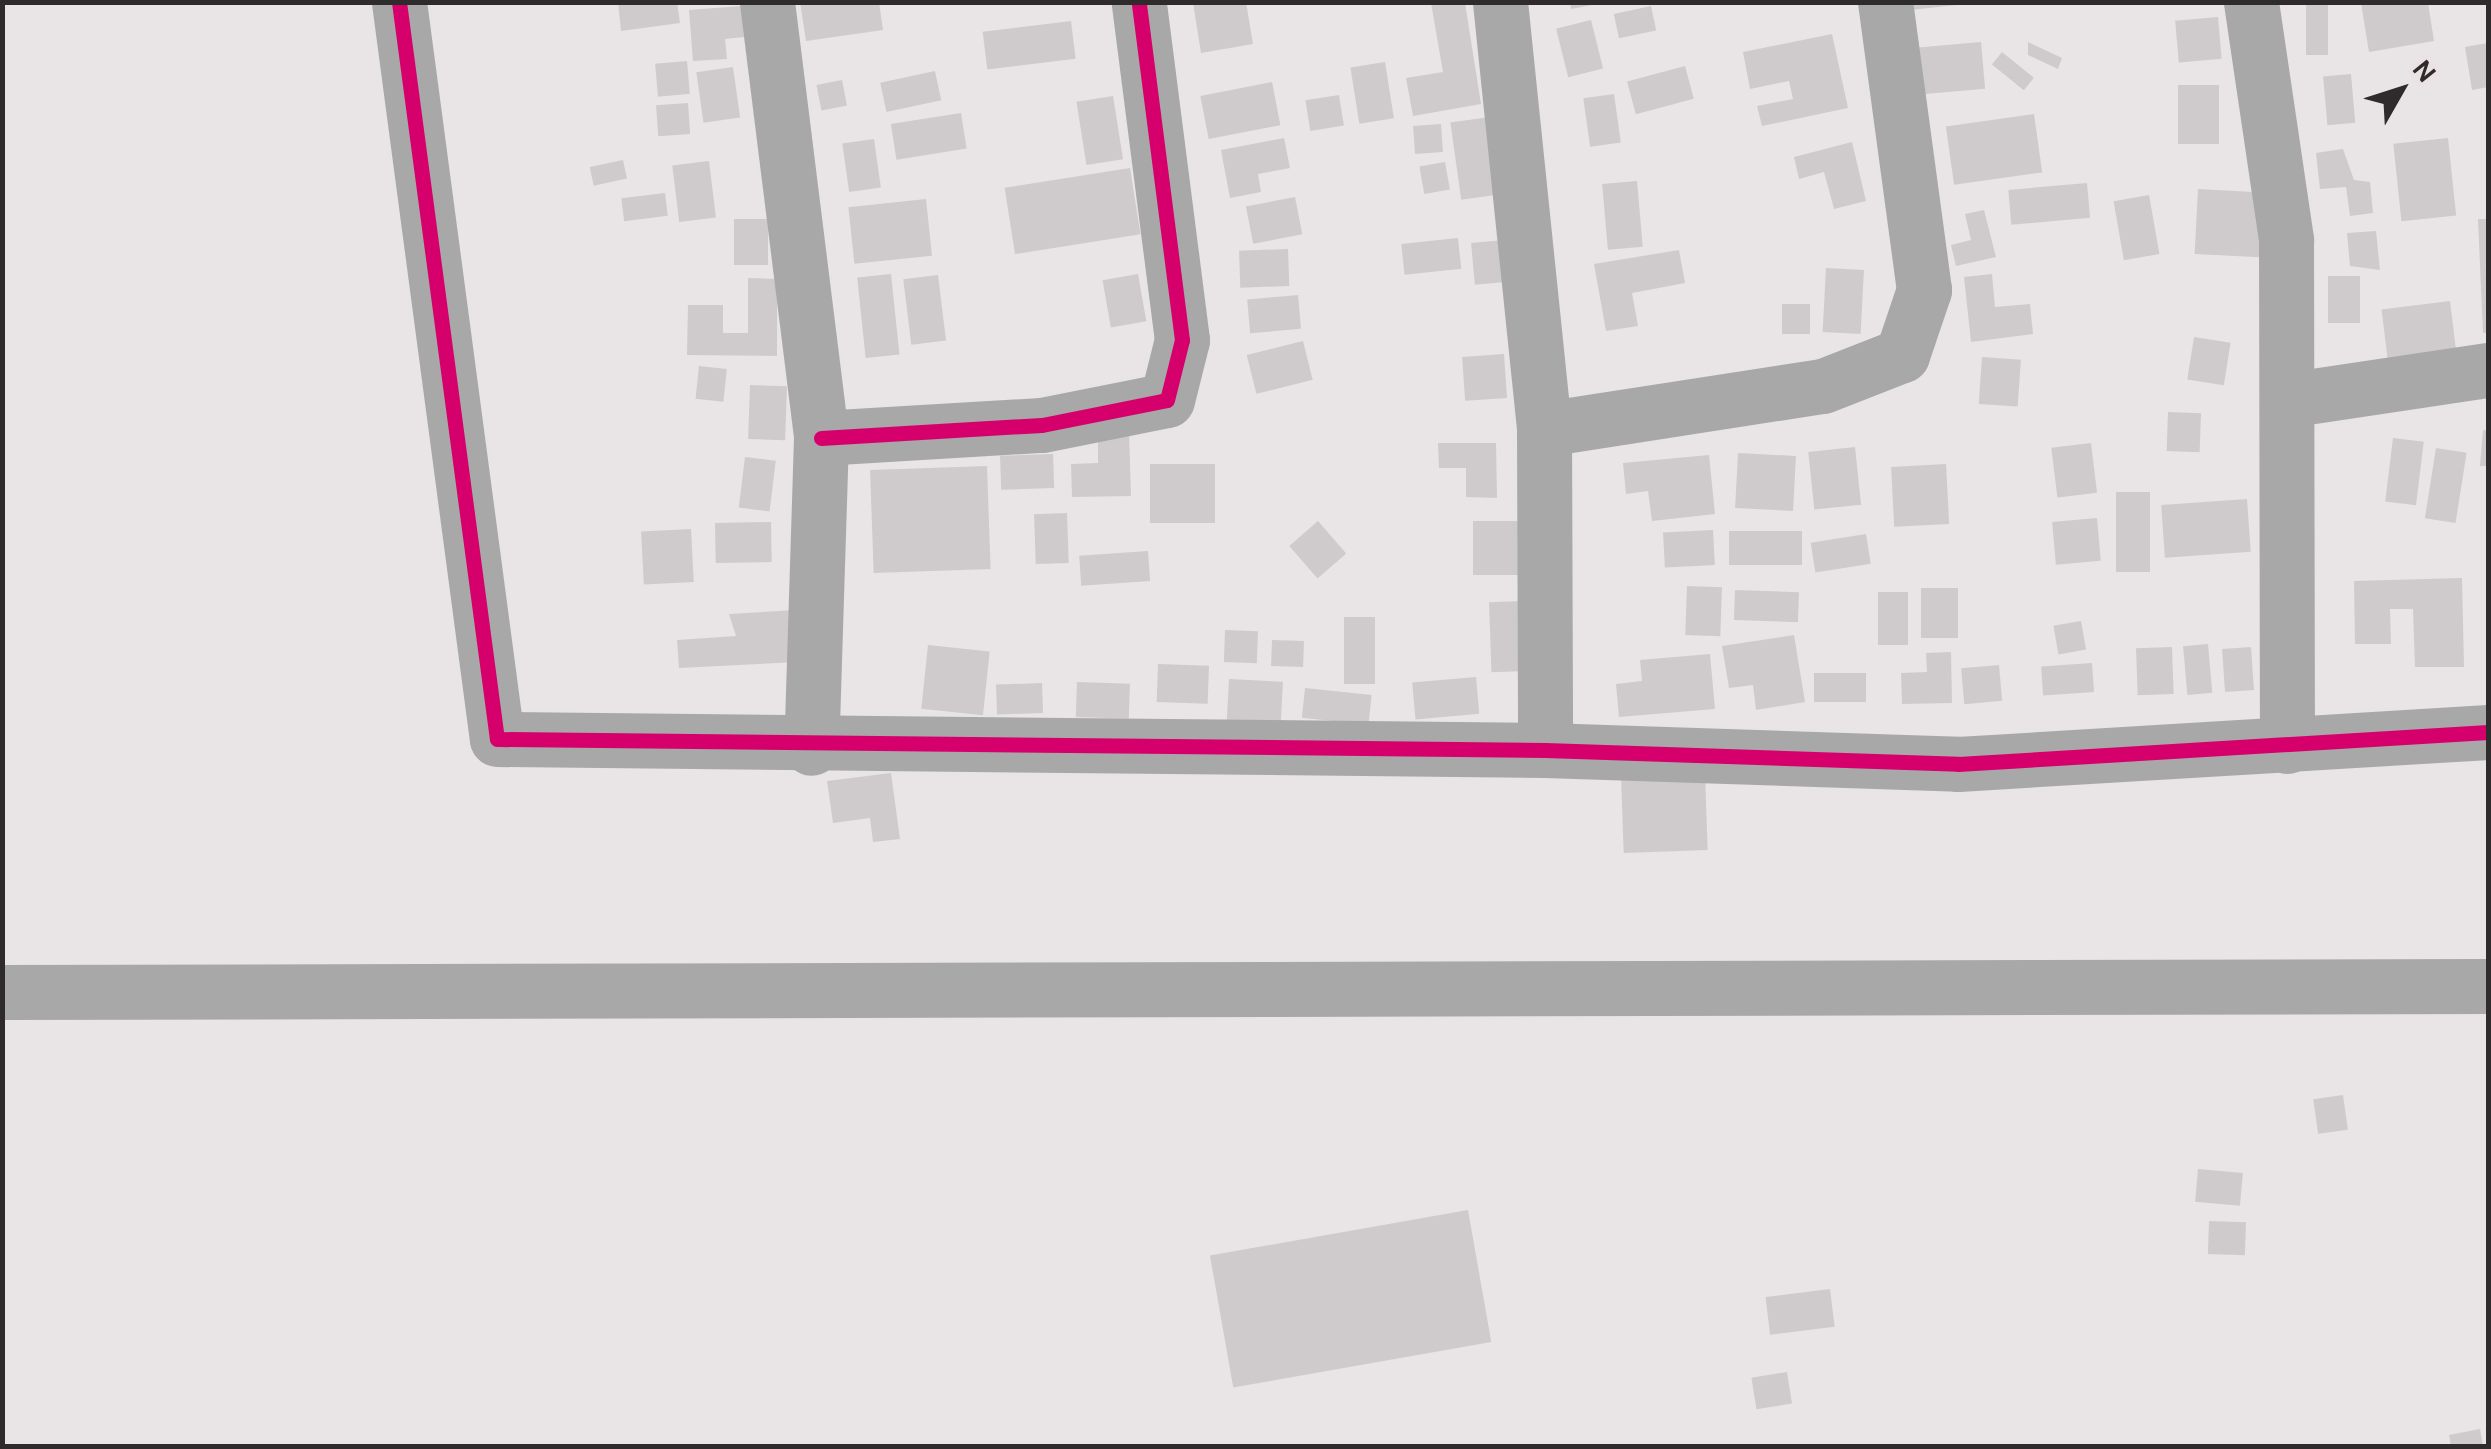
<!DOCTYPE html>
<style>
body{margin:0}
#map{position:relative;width:2491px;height:1449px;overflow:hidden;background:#e9e4e5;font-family:Karla,sans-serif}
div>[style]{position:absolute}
.building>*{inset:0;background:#cfcbcc;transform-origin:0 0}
.street>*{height:55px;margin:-27.5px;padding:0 27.5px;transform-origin:27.5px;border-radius:27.5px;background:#a8a8a9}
.secondary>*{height:55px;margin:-27.5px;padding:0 27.5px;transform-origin:27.5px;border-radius:27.5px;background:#a8a8a8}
.cycleway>*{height:15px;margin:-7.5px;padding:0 7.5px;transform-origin:7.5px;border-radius:7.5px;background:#d6006c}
span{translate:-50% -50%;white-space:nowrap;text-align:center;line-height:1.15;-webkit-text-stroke:8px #ebe2e4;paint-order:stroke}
.frame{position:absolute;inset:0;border:5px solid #2f2b2c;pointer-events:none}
.north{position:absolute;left:2351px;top:40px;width:100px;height:100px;-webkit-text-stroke:8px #ebe2e4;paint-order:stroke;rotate:51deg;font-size:28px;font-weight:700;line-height:40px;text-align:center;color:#2f2b2c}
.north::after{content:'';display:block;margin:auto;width:35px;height:45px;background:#2f2b2c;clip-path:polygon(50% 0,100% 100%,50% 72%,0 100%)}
</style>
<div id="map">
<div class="building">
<div style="clip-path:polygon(618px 2px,677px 2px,680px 23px,621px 31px)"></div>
<div style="clip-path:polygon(800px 2px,879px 2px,883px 30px,806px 41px)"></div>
<div style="clip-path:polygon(1246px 2px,1253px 44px,1201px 53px,1193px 3px)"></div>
<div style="clip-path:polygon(1570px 2px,1597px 2px,1597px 4px,1571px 9px)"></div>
<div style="clip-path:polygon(1910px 2px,1956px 2px,1956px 5px,1911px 10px)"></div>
<div style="left:2306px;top:2px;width:22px;height:53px"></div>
<div style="clip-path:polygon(1431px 3px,1465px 3px,1481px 104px,1413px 116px,1406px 78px,1443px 72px)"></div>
<div style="clip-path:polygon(2361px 3px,2428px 3px,2434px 41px,2369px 52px)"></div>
<div style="clip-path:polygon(742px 6px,744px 37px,725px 39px,727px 59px,693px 61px,689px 10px)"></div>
<div style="left:1651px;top:6px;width:25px;height:38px;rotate:78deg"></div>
<div style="left:2218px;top:17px;width:42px;height:43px;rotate:85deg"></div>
<div style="left:1591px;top:20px;width:50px;height:36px;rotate:76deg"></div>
<div style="left:1071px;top:21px;width:38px;height:89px;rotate:83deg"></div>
<div style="clip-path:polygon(1832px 34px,1848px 108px,1762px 126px,1757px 106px,1793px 99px,1789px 81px,1750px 89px,1743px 52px)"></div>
<div style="left:1981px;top:42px;width:47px;height:63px;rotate:85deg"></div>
<div style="clip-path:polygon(2028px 42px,2062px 58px,2058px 69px,2028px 55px)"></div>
<div style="clip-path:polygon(2488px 43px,2488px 87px,2472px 90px,2465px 47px)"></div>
<div style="left:2002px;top:52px;width:41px;height:16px;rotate:39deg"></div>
<div style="left:687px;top:61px;width:33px;height:32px;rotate:85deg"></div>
<div style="left:1385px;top:62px;width:57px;height:35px;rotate:81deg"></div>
<div style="left:1685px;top:66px;width:34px;height:60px;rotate:75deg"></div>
<div style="left:733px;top:67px;width:51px;height:37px;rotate:82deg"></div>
<div style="left:935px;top:71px;width:30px;height:56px;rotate:78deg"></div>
<div style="left:2351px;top:74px;width:49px;height:28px;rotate:85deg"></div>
<div style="left:842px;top:80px;width:26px;height:26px;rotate:79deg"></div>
<div style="left:1272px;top:82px;width:44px;height:73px;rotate:79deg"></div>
<div style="left:2178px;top:85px;width:41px;height:59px"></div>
<div style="left:1614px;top:94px;width:49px;height:31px;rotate:82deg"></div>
<div style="left:1339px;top:95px;width:31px;height:34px;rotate:81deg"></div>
<div style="left:1113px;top:96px;width:64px;height:37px;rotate:81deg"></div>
<div style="left:688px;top:103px;width:31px;height:32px;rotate:86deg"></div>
<div style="left:961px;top:113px;width:36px;height:71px;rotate:81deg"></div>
<div style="left:2034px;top:114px;width:59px;height:89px;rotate:82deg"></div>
<div style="left:1490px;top:117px;width:78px;height:40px;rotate:82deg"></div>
<div style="left:1441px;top:124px;width:28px;height:28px;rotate:86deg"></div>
<div style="clip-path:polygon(1284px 138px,1290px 168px,1258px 174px,1261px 192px,1230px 198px,1221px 150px)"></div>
<div style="left:2448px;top:138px;width:78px;height:55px;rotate:84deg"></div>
<div style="left:874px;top:139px;width:49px;height:32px;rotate:82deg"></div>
<div style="clip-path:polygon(1852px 142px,1866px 201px,1834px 209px,1824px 172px,1799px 179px,1794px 157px)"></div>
<div style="clip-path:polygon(2343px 149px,2354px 180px,2370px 182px,2373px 213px,2350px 216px,2346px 187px,2320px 189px,2316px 153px)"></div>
<div style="left:623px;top:160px;width:19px;height:34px;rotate:78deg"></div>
<div style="left:709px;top:161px;width:57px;height:37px;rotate:83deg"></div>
<div style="left:1445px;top:162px;width:28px;height:26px;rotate:80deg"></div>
<div style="left:1130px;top:168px;width:67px;height:127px;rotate:81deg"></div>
<div style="left:1637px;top:181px;width:66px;height:35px;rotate:85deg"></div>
<div style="left:2087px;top:183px;width:35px;height:79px;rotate:85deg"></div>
<div style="left:2198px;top:189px;width:65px;height:65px;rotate:3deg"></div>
<div style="left:665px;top:193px;width:23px;height:44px;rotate:83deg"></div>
<div style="left:2149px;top:195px;width:60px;height:36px;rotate:80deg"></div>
<div style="left:1295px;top:197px;width:38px;height:50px;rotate:79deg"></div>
<div style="left:926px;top:199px;width:57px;height:78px;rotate:84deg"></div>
<div style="clip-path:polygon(1984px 210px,1996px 257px,1956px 266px,1951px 245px,1971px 240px,1965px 214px)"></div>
<div style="left:734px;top:219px;width:34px;height:46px"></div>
<div style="clip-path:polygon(2478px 219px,2488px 219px,2488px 333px,2483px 333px)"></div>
<div style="clip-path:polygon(2376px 231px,2380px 270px,2350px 266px,2347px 233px)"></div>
<div style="left:1458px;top:238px;width:31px;height:57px;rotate:84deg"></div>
<div style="left:1504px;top:240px;width:42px;height:33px;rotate:85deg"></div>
<div style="left:1288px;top:249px;width:37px;height:49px;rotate:88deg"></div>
<div style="clip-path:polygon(1679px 250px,1685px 283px,1632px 293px,1638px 326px,1606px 331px,1594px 264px)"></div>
<div style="left:1826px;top:268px;width:38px;height:64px;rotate:3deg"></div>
<div style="left:891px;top:274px;width:81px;height:34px;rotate:84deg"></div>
<div style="left:1138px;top:274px;width:48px;height:36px;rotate:80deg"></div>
<div style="clip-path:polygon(1992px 274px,1995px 307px,2030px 304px,2033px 334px,1971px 342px,1964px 277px)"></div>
<div style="left:938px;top:275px;width:66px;height:35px;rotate:83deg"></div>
<div style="left:2328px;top:276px;width:32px;height:47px"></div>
<div style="clip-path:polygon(748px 278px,777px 279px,777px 356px,687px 355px,688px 305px,723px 305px,723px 333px,748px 333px)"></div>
<div style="left:1298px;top:295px;width:34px;height:51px;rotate:85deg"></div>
<div style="left:2450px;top:301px;width:50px;height:69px;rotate:83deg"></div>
<div style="left:1782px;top:304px;width:28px;height:30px"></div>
<div style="left:2194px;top:337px;width:37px;height:43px;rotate:9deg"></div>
<div style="left:1303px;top:341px;width:40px;height:58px;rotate:76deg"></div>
<div style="left:1504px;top:354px;width:44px;height:42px;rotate:86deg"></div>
<div style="left:1982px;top:357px;width:39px;height:47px;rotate:4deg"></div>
<div style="left:699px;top:366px;width:28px;height:33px;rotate:6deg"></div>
<div style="left:750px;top:385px;width:37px;height:54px;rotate:2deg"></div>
<div style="left:2168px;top:412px;width:33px;height:39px;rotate:2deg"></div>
<div style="clip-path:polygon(2483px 430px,2488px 431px,2488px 466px,2480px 466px)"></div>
<div style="clip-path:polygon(1129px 433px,1131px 496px,1072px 497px,1071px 464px,1098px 463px,1098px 434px)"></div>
<div style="left:2393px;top:438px;width:31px;height:64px;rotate:7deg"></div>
<div style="clip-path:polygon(1438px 443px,1496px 443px,1497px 498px,1466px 497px,1466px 468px,1439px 468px)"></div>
<div style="left:2091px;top:443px;width:50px;height:40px;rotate:83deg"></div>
<div style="left:1855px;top:447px;width:58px;height:47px;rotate:84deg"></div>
<div style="left:2436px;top:448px;width:31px;height:71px;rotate:9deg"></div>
<div style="left:1738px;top:453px;width:58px;height:55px;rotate:3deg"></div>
<div style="left:1053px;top:454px;width:34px;height:53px;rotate:88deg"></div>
<div style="clip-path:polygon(1709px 455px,1715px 514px,1652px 521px,1648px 491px,1626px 494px,1623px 463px)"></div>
<div style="left:745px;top:457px;width:31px;height:51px;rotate:7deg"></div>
<div style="left:1150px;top:464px;width:65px;height:59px"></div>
<div style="left:1946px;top:464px;width:60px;height:55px;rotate:87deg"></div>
<div style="left:987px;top:466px;width:103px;height:117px;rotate:88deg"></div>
<div style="left:2116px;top:492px;width:34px;height:80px"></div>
<div style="left:2247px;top:499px;width:53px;height:86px;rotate:86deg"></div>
<div style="left:1067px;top:513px;width:50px;height:33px;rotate:88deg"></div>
<div style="left:2097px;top:518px;width:43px;height:45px;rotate:85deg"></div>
<div style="left:1318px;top:521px;width:43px;height:38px;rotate:49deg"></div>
<div style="left:1525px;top:521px;width:54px;height:52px;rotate:90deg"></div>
<div style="left:771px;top:522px;width:40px;height:56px;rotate:89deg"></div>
<div style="left:691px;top:529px;width:53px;height:50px;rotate:87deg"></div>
<div style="left:1713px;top:530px;width:35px;height:50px;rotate:87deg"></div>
<div style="left:1729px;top:531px;width:73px;height:34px"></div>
<div style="left:1866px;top:534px;width:30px;height:56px;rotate:81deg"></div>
<div style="left:1148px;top:551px;width:30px;height:69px;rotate:86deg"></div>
<div style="clip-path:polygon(2462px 578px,2464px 667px,2415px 667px,2413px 609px,2390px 609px,2391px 644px,2355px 644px,2354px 581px)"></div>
<div style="left:1687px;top:586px;width:35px;height:49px;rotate:2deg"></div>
<div style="left:1958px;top:588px;width:50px;height:37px;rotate:90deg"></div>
<div style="left:1735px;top:590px;width:64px;height:30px;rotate:2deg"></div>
<div style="left:1878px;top:592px;width:30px;height:53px"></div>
<div style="left:1523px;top:601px;width:70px;height:34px;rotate:88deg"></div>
<div style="clip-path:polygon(795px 610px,798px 662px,679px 668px,677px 640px,736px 636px,729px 614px)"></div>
<div style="left:1344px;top:617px;width:31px;height:67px"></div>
<div style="left:2081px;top:621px;width:29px;height:28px;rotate:80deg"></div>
<div style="left:1225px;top:630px;width:33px;height:32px;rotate:2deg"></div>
<div style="clip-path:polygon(1794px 635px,1805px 702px,1756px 710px,1753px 685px,1729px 688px,1722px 646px)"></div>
<div style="left:1272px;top:640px;width:32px;height:26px;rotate:2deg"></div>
<div style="left:2208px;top:644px;width:49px;height:25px;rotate:85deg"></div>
<div style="left:928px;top:645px;width:62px;height:64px;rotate:6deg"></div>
<div style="left:2172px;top:647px;width:47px;height:36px;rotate:88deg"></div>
<div style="left:2251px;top:647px;width:43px;height:29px;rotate:86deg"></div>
<div style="clip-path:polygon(1951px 652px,1952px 703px,1902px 704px,1901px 673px,1927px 672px,1926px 653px)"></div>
<div style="clip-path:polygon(1710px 654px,1715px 709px,1619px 717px,1616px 684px,1642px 681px,1640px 660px)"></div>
<div style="left:2092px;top:663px;width:29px;height:51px;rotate:86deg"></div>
<div style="left:1158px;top:664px;width:51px;height:38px;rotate:2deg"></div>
<div style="left:1999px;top:665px;width:36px;height:38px;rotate:85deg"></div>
<div style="left:1814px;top:673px;width:52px;height:29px"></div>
<div style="left:1476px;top:677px;width:37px;height:64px;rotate:85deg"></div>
<div style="left:1229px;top:679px;width:54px;height:48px;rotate:3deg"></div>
<div style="left:1077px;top:682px;width:53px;height:35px;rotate:2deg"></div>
<div style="left:1042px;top:683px;width:30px;height:46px;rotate:88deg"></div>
<div style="left:1305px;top:688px;width:67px;height:30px;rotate:6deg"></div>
<div style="clip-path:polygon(891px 773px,900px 839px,873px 842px,870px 818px,833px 823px,827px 781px)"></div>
<div style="left:1705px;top:774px;width:76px;height:84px;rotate:88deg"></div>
<div style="left:2343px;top:1095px;width:35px;height:30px;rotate:82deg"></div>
<div style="left:2198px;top:1169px;width:45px;height:33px;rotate:5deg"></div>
<div style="left:1468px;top:1210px;width:134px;height:262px;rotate:80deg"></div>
<div style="left:2209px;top:1221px;width:37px;height:33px;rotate:2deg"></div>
<div style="left:1830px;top:1289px;width:38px;height:65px;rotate:83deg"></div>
<div style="left:1787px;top:1372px;width:32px;height:36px;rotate:81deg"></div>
<div style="clip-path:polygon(2480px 1429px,2483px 1446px,2451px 1446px,2449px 1435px)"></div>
</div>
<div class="street">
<div style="left:399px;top:2px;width:743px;rotate:82.43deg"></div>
<div style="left:497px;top:739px;width:1048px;rotate:0.6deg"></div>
<div style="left:1545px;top:750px;width:413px;rotate:1.9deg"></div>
<div style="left:1958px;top:764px;width:531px;rotate:-3.46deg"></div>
<div style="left:767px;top:2px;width:439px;rotate:82.9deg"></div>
<div style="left:821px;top:438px;width:310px;rotate:91.8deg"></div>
<div style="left:1500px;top:2px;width:429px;rotate:84.1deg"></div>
<div style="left:1544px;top:429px;width:321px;rotate:89.8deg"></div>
<div style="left:2251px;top:2px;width:241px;rotate:81.6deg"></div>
<div style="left:2286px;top:240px;width:506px;rotate:89.89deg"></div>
<div style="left:2293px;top:399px;width:197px;rotate:-8.5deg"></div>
<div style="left:1544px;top:429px;width:282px;rotate:-8.8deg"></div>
<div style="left:1823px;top:386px;width:85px;rotate:-21.4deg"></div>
<div style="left:1902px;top:355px;width:69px;rotate:-71.3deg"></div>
<div style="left:1924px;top:290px;width:291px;rotate:-97.7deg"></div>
<div style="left:821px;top:438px;width:221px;rotate:-3.4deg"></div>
<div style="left:1042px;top:425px;width:127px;rotate:-11.3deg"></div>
<div style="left:1167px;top:400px;width:62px;rotate:-76deg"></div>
<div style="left:1182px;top:340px;width:341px;rotate:-97.3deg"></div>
</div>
<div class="secondary">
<div style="left:2px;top:992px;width:2486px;rotate:-0.14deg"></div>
</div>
<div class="cycleway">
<div style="left:399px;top:2px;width:743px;rotate:82.43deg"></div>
<div style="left:497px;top:739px;width:1048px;rotate:0.6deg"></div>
<div style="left:1545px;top:750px;width:413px;rotate:1.9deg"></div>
<div style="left:1958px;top:764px;width:531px;rotate:-3.46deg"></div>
<div style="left:821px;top:438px;width:221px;rotate:-3.4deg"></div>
<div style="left:1042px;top:425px;width:127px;rotate:-11.3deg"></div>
<div style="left:1167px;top:400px;width:62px;rotate:-76deg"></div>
<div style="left:1182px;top:340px;width:341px;rotate:-97.3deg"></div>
</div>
<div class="frame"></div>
<div class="north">N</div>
</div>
